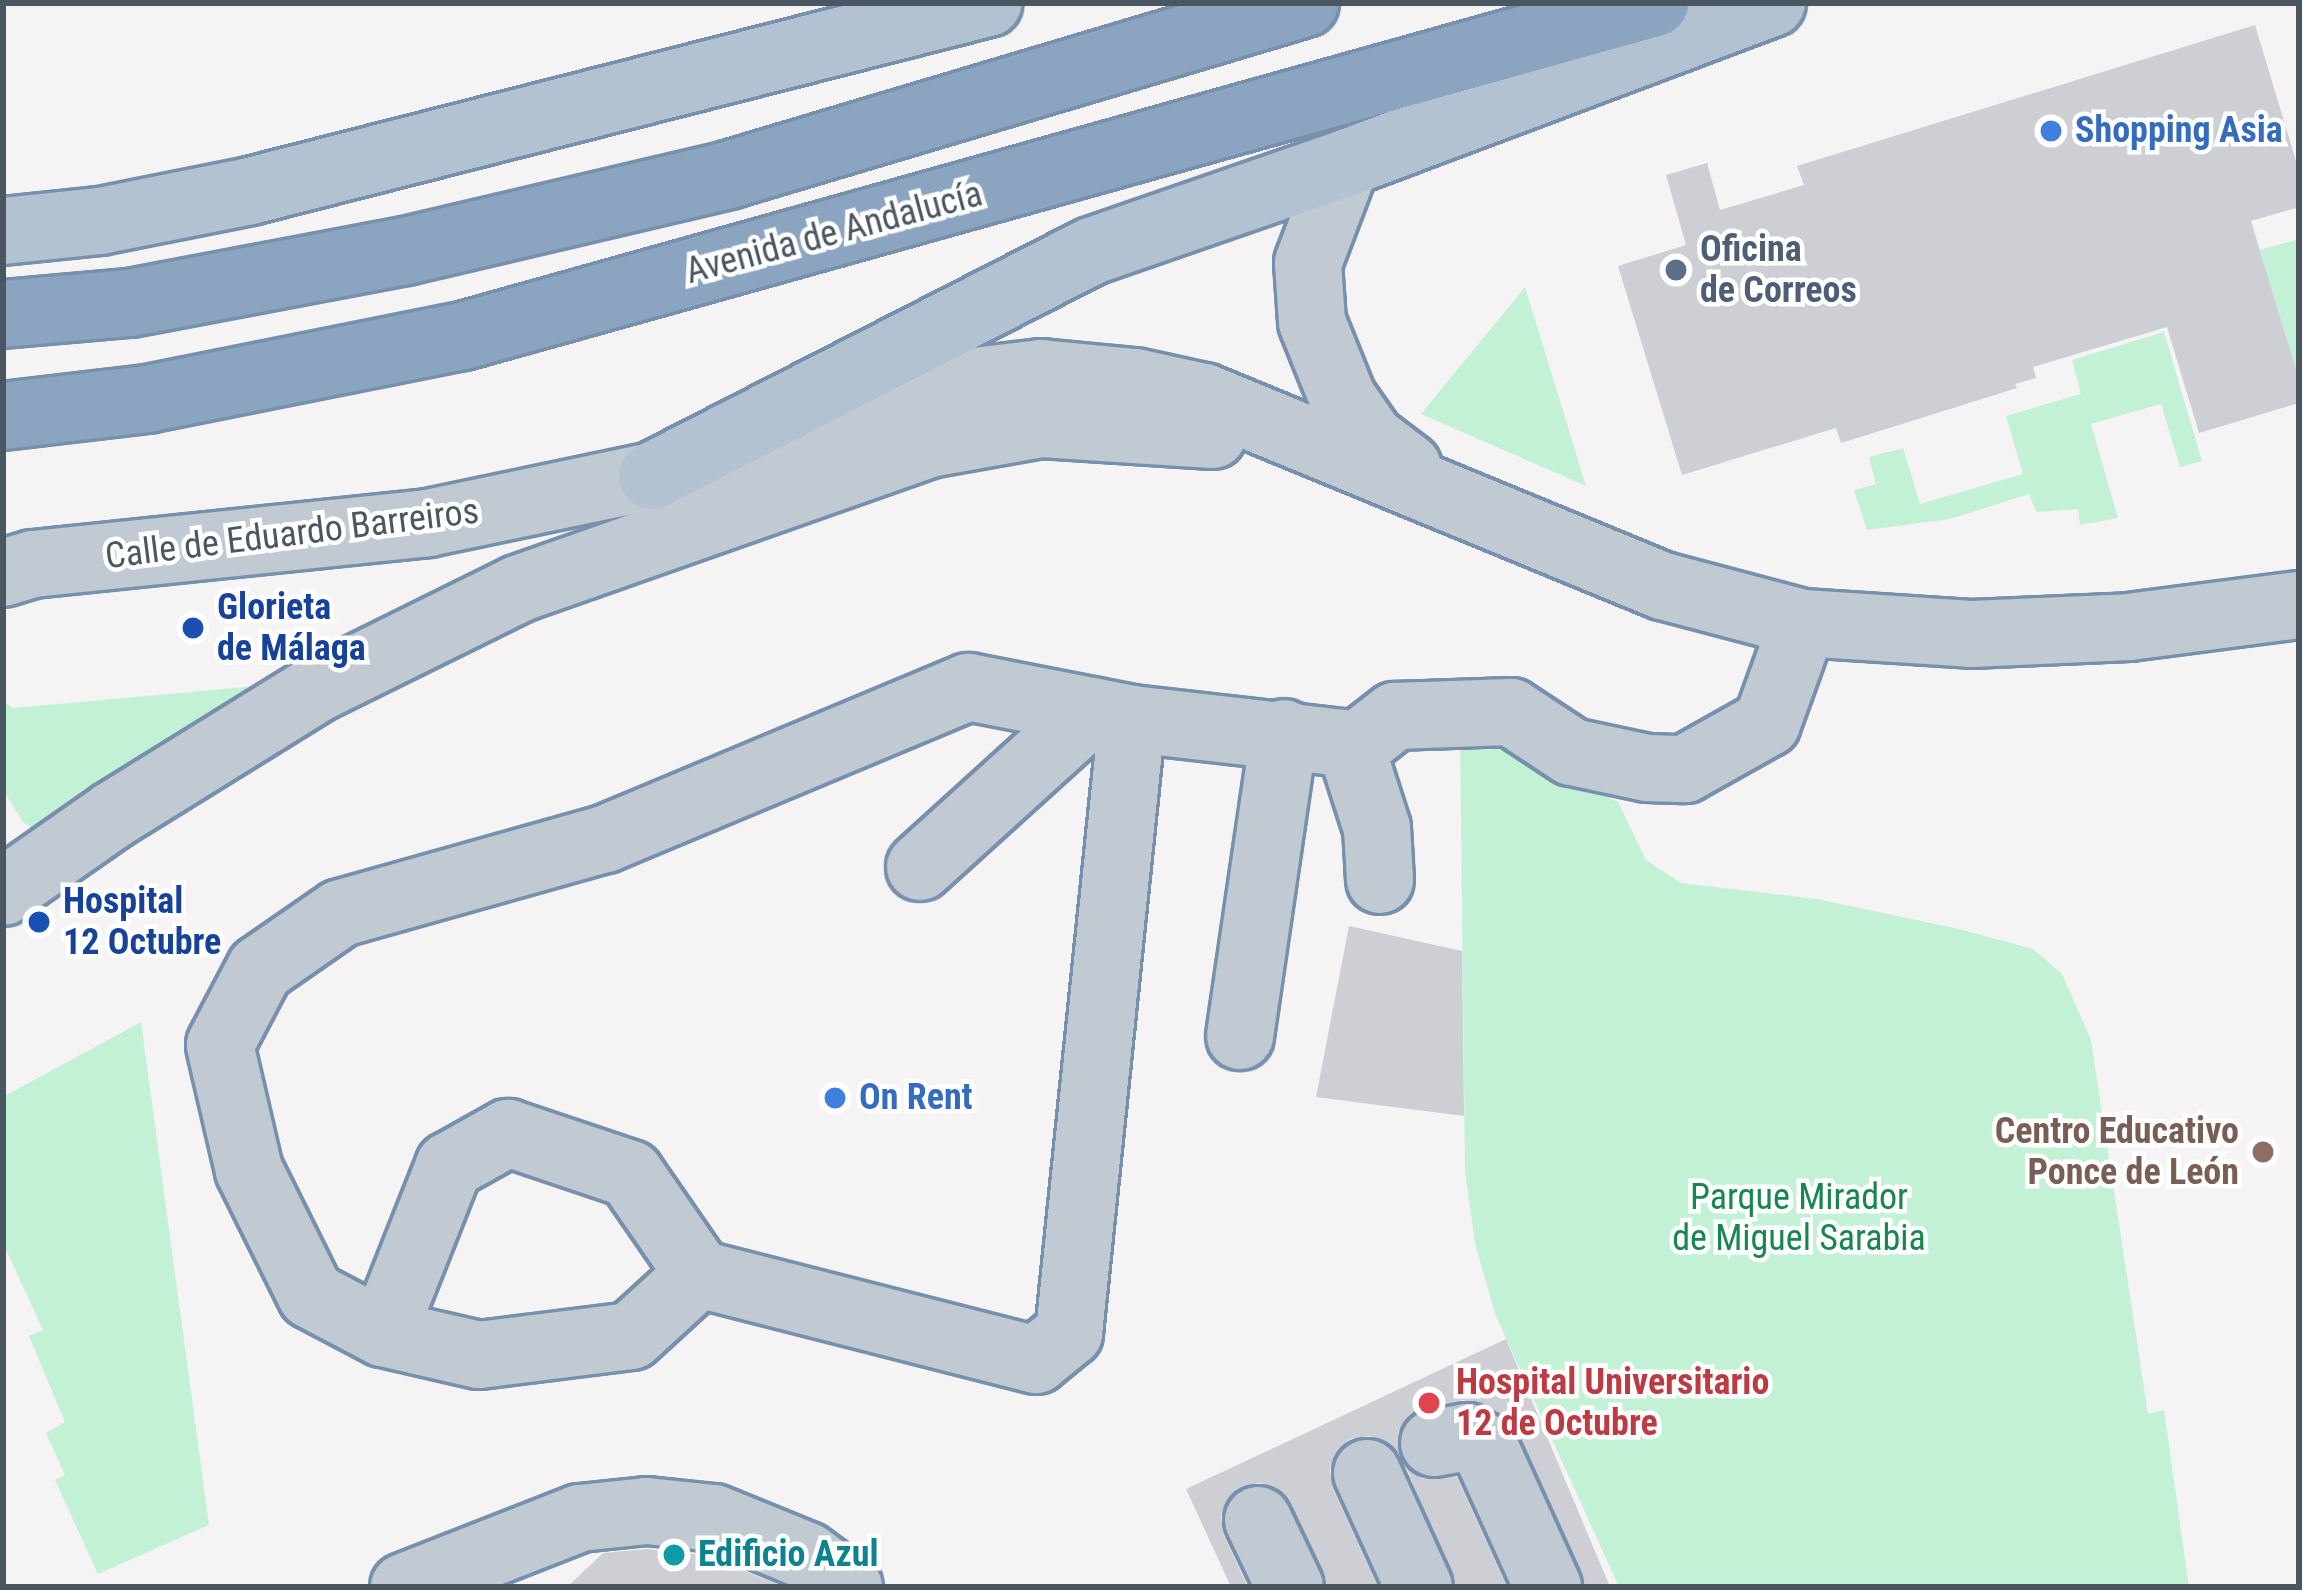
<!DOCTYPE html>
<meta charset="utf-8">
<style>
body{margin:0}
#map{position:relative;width:2302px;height:1590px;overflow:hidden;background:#f5f3f3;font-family:"Roboto Condensed",sans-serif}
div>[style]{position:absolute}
.green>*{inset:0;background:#c3f1d5}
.building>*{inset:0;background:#cdcfd5}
.roads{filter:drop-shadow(3px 0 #7690ad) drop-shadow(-3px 0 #7690ad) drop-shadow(0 3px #7690ad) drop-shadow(0 -3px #7690ad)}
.minor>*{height:66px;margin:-33px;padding:0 33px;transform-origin:33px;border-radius:33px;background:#c1cad2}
.major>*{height:66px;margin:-33px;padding:0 33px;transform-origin:33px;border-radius:33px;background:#b3c2d1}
.highway>*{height:66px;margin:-33px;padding:0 33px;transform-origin:33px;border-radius:33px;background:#8ba5c1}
.dots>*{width:33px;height:33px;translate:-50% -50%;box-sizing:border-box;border:6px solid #fff;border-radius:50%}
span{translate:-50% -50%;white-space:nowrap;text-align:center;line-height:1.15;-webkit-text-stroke:9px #fff;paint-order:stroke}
.shop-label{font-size:36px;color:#366cbe;font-weight:700}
.left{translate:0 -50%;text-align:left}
.street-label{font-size:36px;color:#4a5661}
.service-label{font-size:36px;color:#4e5e75;font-weight:700}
.transit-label{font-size:36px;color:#164399;font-weight:700}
.education-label{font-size:36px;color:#785e54;font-weight:700}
.right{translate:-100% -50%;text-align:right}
.park-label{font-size:36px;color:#17864f}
.health-label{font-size:36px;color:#be3a42;font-weight:700}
.culture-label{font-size:36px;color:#0d838f;font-weight:700}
.frame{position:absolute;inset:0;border:6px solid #4a5661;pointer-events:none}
</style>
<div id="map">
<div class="green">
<div style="clip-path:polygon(2299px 239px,2299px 379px,2260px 250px)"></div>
<div style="clip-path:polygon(1525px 287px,1586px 486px,1421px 414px)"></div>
<div style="clip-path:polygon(2164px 332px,2202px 461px,2180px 467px,2161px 404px,2091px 424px,2118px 518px,2080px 525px,2078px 509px,2036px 512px,2029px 494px,1950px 519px,1867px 530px,1854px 490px,1876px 484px,1869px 457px,1903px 448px,1920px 504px,2023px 474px,2006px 416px,2081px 394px,2072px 360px)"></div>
<div style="clip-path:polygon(256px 686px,267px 696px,39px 833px,23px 822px,3px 790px,3px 702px,13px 708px)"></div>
<div style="clip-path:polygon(1460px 732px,1618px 802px,1646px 860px,1681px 883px,1817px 899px,1959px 929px,2033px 949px,2062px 974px,2091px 1040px,2148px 1414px,2164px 1410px,2189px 1587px,1619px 1587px,1495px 1314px,1475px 1243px,1465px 1171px)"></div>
<div style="clip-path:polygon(141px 1022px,209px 1525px,98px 1574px,55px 1480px,65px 1475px,46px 1433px,65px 1422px,29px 1336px,43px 1330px,3px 1243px,3px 1097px)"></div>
</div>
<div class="building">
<div style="clip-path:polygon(2255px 25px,2299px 171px,2299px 207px,2251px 221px,2299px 379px,2299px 403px,2199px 433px,2167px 327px,2033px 367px,2036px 378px,2015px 384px,2017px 388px,1841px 443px,1836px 428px,1682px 475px,1618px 266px,1686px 245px,1666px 175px,1707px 163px,1720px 210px,1804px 185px,1797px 166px)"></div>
<div style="clip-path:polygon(1349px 926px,1462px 951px,1464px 1116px,1316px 1097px)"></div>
<div style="clip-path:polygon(1506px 1339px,1610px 1587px,1585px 1587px,1518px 1431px,1487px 1405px,1462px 1400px,1409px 1415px,1398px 1432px,1400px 1455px,1388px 1442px,1369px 1436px,1350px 1439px,1336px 1452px,1330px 1471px,1333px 1489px,1378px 1587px,1327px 1587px,1291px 1503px,1278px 1489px,1260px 1483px,1241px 1487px,1227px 1500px,1221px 1516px,1224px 1536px,1248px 1587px,1231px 1587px,1186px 1489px)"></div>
<div style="clip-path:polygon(1406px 1467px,1423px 1479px,1457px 1477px,1507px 1587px,1456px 1587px)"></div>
<div style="clip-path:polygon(647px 1549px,705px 1555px,784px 1587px,567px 1587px,603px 1553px)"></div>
</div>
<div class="roads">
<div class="minor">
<div style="left:1346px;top:163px;width:107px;rotate:110.8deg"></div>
<div style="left:1308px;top:263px;width:59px;rotate:86.1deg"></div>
<div style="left:1312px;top:322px;width:83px;rotate:68.1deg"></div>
<div style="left:1343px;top:399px;width:49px;rotate:55deg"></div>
<div style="left:1371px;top:439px;width:46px;rotate:37.1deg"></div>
<div style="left:3px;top:573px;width:31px;rotate:-17deg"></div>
<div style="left:33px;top:564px;width:397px;rotate:-5.9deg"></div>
<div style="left:428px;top:523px;width:229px;rotate:-11.8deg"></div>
<div style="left:652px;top:476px;width:320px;rotate:-16.9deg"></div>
<div style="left:958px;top:383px;width:84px;rotate:-6.9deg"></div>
<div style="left:1041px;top:373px;width:94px;rotate:5.5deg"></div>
<div style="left:1135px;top:382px;width:71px;rotate:12.3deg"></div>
<div style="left:1204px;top:397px;width:496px;rotate:22.4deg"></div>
<div style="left:1663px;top:586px;width:145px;rotate:14.8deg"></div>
<div style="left:1803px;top:623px;width:168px;rotate:3.7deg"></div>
<div style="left:1971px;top:634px;width:158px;rotate:-2.5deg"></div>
<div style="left:2129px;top:627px;width:171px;rotate:-7.4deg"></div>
<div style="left:1350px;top:744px;width:9px"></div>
<div style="left:1359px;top:744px;width:46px;rotate:-37.9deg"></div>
<div style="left:1395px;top:716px;width:116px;rotate:-2deg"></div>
<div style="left:1511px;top:712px;width:73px;rotate:33.3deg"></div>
<div style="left:1572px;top:752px;width:77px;rotate:12deg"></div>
<div style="left:1647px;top:768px;width:38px;rotate:2deg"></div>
<div style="left:1685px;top:769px;width:94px;rotate:-29.3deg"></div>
<div style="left:1767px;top:723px;width:106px;rotate:-70.2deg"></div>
<div style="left:920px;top:867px;width:232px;rotate:-42.2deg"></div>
<div style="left:3px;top:892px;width:134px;rotate:-35deg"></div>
<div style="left:113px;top:815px;width:239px;rotate:-31.8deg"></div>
<div style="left:316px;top:689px;width:225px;rotate:-26.3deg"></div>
<div style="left:518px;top:589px;width:436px;rotate:-19.4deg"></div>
<div style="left:929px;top:444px;width:114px;rotate:-10.1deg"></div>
<div style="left:1041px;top:424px;width:172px;rotate:3.7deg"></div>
<div style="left:1240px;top:1036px;width:306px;rotate:-81.7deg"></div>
<div style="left:699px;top:1274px;width:92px;rotate:137.6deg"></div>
<div style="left:631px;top:1336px;width:153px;rotate:172.9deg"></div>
<div style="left:479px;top:1355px;width:98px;rotate:-167.1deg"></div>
<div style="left:383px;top:1333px;width:81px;rotate:-152.2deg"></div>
<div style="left:311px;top:1295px;width:140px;rotate:-116.4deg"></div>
<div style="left:249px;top:1170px;width:128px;rotate:-103.1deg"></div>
<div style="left:220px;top:1045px;width:86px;rotate:-62.2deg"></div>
<div style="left:260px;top:969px;width:98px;rotate:-34.7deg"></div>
<div style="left:341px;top:913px;width:274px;rotate:-15.7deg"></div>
<div style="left:605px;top:839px;width:394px;rotate:-22.7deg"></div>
<div style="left:968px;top:687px;width:167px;rotate:11deg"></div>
<div style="left:1132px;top:719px;width:219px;rotate:6.5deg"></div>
<div style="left:1350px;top:744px;width:88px;rotate:72.2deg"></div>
<div style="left:1377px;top:828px;width:52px;rotate:86.7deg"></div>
<div style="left:383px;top:1333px;width:180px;rotate:-68.4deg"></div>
<div style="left:449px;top:1166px;width:68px;rotate:-29.2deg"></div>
<div style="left:508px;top:1133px;width:129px;rotate:18.6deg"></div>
<div style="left:630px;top:1174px;width:121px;rotate:55.4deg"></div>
<div style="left:699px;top:1274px;width:348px;rotate:14.3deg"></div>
<div style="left:1036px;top:1360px;width:43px;rotate:-39.3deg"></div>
<div style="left:1069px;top:1333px;width:617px;rotate:-84.14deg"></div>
<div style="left:1434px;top:1443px;width:34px;rotate:-10deg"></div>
<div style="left:1467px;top:1437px;width:21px;rotate:31deg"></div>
<div style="left:1485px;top:1448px;width:153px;rotate:65.6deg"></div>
<div style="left:1367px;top:1473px;width:125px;rotate:65.5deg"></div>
<div style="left:1258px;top:1520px;width:74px;rotate:64.5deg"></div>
<div style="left:404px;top:1587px;width:189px;rotate:-21.4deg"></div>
<div style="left:580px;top:1518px;width:67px;rotate:-6deg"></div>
<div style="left:647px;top:1511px;width:67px;rotate:6deg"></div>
<div style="left:714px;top:1518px;width:100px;rotate:22.2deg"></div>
<div style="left:807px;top:1556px;width:52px;rotate:36.4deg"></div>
</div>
<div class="major">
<div style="left:3px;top:231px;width:98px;rotate:-5.9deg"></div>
<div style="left:100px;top:221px;width:153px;rotate:-11.3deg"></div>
<div style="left:250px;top:191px;width:762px;rotate:-14.29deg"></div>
<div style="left:652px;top:476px;width:494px;rotate:-27.1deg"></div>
<div style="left:1092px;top:251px;width:269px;rotate:-19.1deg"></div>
<div style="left:1346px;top:163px;width:455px;rotate:-20.6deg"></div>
</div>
<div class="highway">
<div style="left:3px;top:314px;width:127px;rotate:-5deg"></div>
<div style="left:130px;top:303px;width:280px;rotate:-10.7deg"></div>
<div style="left:405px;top:251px;width:332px;rotate:-13.2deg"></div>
<div style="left:728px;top:175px;width:602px;rotate:-16.6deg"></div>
<div style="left:3px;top:416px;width:145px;rotate:-6.7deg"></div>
<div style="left:147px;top:399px;width:322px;rotate:-11.3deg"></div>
<div style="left:463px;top:336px;width:1238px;rotate:-15.61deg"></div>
</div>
</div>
<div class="dots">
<div style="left:2051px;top:131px;background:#3f7fe0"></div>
<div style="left:1676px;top:270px;background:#5c6f8a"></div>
<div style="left:193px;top:628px;background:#1a4fb4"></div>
<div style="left:39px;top:922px;background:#1a4fb4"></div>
<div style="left:835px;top:1098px;background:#3f7fe0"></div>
<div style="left:2263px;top:1152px;background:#8d6e63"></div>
<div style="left:1429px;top:1403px;background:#e0444e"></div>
<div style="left:674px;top:1555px;background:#0f9aa8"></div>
</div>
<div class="shop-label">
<span class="left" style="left:2075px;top:131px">Shopping Asia</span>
<span class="left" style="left:859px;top:1098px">On Rent</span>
</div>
<div class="street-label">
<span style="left:834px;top:233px;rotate:-15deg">Avenida de Andalucía</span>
<span style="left:292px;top:534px;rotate:-7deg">Calle de Eduardo Barreiros</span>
</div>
<div class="service-label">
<span class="left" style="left:1700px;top:270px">Oficina<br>de Correos</span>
</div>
<div class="transit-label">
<span class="left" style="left:217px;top:628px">Glorieta<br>de Málaga</span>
<span class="left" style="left:63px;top:922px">Hospital<br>12 Octubre</span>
</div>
<div class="education-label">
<span class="right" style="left:2239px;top:1152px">Centro Educativo<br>Ponce de León</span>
</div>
<div class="park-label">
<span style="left:1799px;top:1218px">Parque Mirador<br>de Miguel Sarabia</span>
</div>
<div class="health-label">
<span class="left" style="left:1456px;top:1403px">Hospital Universitario<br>12 de Octubre</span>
</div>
<div class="culture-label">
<span class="left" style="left:698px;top:1555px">Edificio Azul</span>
</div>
<div class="frame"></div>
</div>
